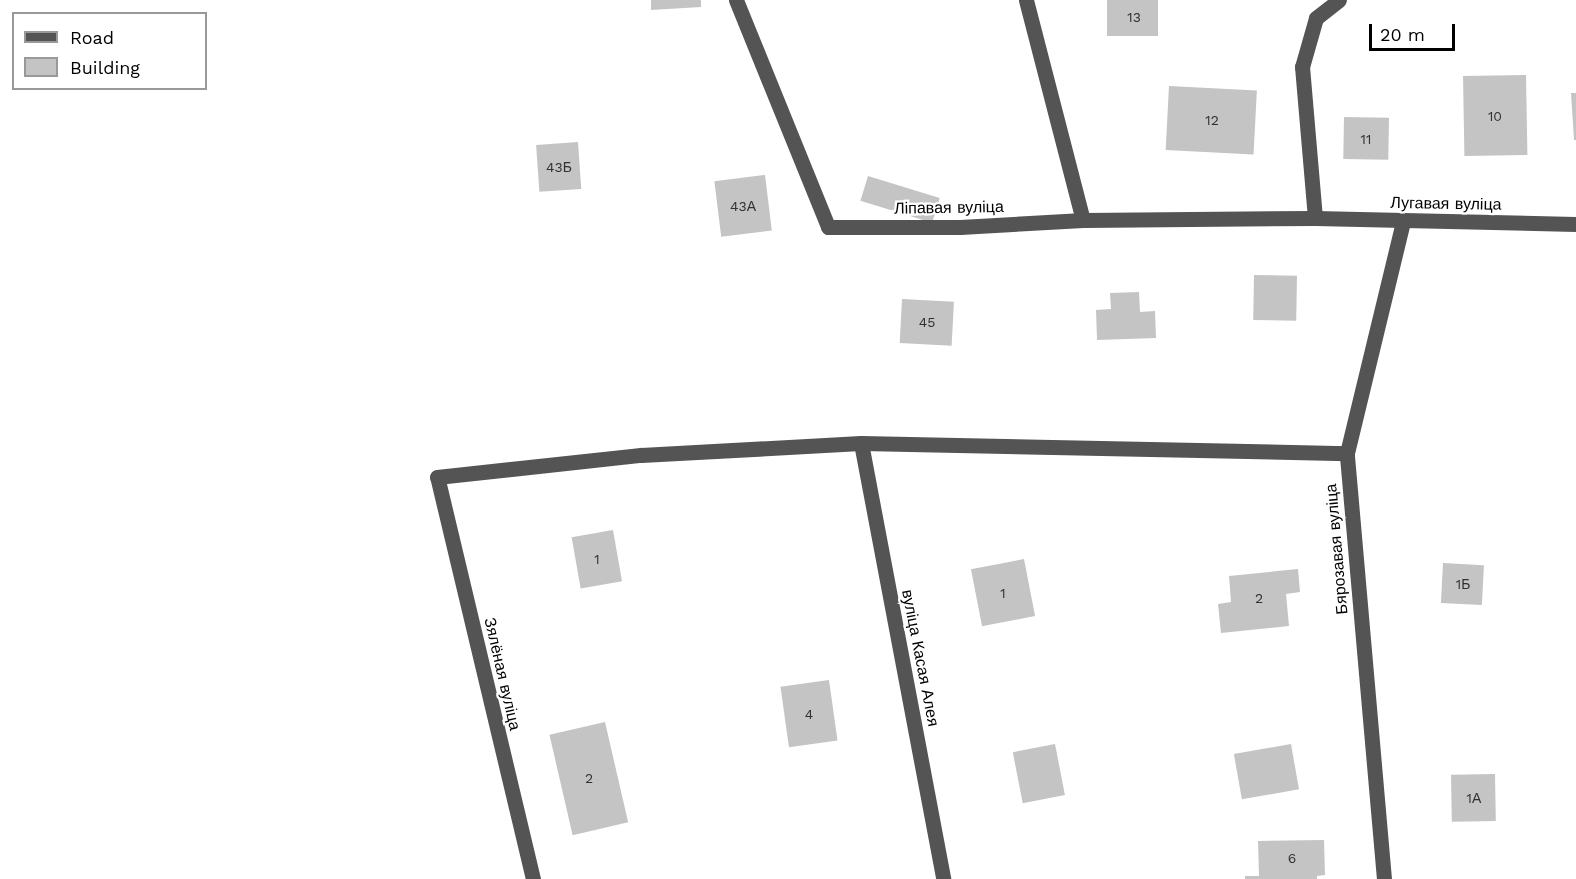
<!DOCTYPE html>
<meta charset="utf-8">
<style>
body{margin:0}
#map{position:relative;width:1576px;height:879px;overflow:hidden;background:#fff;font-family:"Work Sans",sans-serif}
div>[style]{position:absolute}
.building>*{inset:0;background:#c4c4c4;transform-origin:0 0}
.minor>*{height:15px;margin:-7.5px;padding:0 7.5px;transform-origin:7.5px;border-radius:7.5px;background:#545454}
span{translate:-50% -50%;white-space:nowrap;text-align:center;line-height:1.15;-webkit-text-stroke:4.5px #fff;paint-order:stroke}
.number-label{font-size:14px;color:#313131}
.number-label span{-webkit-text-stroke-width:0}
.street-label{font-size:16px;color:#000}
.legend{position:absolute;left:12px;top:12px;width:195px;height:78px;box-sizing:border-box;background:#fff;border:2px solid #999;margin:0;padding:8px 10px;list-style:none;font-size:18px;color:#000}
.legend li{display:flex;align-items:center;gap:12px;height:30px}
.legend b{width:30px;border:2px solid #999}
.scale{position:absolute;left:1369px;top:24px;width:86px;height:27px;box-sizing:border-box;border:3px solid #000;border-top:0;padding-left:8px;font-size:18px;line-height:21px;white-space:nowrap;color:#000;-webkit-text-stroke:4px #fff;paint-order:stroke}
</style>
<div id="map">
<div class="building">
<div style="clip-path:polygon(651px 0,701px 0,701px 7px,651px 10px)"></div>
<div style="left:1107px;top:0;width:51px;height:36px"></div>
<div style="left:1526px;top:75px;width:80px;height:63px;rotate:89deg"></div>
<div style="left:1169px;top:86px;width:88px;height:64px;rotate:3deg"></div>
<div style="clip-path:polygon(1571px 93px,1576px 93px,1576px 140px,1574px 140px)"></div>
<div style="left:1344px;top:117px;width:45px;height:42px;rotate:1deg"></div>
<div style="left:578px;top:142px;width:47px;height:42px;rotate:86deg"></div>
<div style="left:765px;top:175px;width:56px;height:51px;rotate:83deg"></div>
<div style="left:868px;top:176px;width:75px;height:26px;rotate:17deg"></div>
<div style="left:1254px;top:275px;width:43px;height:45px;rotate:1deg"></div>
<div style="clip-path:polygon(1139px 292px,1140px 312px,1155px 311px,1156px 338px,1097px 340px,1096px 310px,1111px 309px,1110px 293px)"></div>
<div style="left:902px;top:299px;width:52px;height:44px;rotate:3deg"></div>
<div style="left:613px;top:530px;width:52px;height:42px;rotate:80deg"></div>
<div style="left:1024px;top:559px;width:58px;height:54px;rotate:79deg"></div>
<div style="left:1443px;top:563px;width:41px;height:40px;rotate:3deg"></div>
<div style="clip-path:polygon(1298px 569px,1300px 592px,1286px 594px,1289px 626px,1221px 633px,1218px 604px,1231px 602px,1229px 576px)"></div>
<div style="left:829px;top:680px;width:61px;height:49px;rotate:82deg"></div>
<div style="left:605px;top:722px;width:103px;height:57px;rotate:77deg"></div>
<div style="left:1055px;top:744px;width:52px;height:43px;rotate:79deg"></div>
<div style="left:1291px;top:744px;width:46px;height:58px;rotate:80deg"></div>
<div style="left:1495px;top:774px;width:47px;height:44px;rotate:89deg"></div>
<div style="clip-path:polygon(1324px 840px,1325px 875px,1317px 876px,1317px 879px,1245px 879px,1245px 876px,1259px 876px,1258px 841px)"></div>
</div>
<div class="minor">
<div style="left:736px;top:0;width:245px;rotate:67.9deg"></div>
<div style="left:828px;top:227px;width:132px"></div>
<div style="left:960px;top:227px;width:123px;rotate:-3.3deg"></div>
<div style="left:1083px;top:220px;width:232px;rotate:-0.5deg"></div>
<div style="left:1315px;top:218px;width:261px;rotate:1.3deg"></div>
<div style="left:1026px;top:0;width:227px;rotate:75.5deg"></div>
<div style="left:1315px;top:218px;width:152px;rotate:-94.9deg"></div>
<div style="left:1302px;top:67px;width:51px;rotate:-74.1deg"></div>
<div style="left:1316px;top:18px;width:29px;rotate:-38deg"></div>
<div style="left:861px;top:443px;width:444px;rotate:79.3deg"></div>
<div style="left:533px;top:879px;width:413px;rotate:-103.4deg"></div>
<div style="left:437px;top:477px;width:205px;rotate:-6.2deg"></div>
<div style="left:641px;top:455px;width:220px;rotate:-3.1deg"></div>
<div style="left:861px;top:443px;width:486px;rotate:1.2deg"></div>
<div style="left:1384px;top:879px;width:428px;rotate:-95deg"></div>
<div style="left:1347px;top:453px;width:238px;rotate:-76.4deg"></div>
</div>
<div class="number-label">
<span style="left:1134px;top:17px">13</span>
<span style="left:1495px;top:116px">10</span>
<span style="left:1212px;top:120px">12</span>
<span style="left:1366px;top:139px">11</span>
<span style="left:559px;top:167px">43Б</span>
<span style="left:743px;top:206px">43А</span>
<span style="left:927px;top:322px">45</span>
<span style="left:597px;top:559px">1</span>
<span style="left:1463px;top:584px">1Б</span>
<span style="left:1003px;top:593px">1</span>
<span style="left:1259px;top:598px">2</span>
<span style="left:809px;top:714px">4</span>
<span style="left:589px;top:778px">2</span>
<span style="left:1474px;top:798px">1А</span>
<span style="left:1292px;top:858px">6</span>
</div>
<div class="street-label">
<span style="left:1446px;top:204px;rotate:1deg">Лугавая вуліца</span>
<span style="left:949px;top:208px;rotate:-1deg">Ліпавая вуліца</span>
<span style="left:1337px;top:549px;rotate:-95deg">Бярозавая вуліца</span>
<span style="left:920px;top:658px;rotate:79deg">вуліца Касая Алея</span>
<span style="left:502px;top:674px;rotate:77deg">Зялёная вуліца</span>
</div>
<ul class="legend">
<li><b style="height:8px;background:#545454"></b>Road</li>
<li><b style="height:16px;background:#c4c4c4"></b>Building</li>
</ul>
<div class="scale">20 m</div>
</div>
